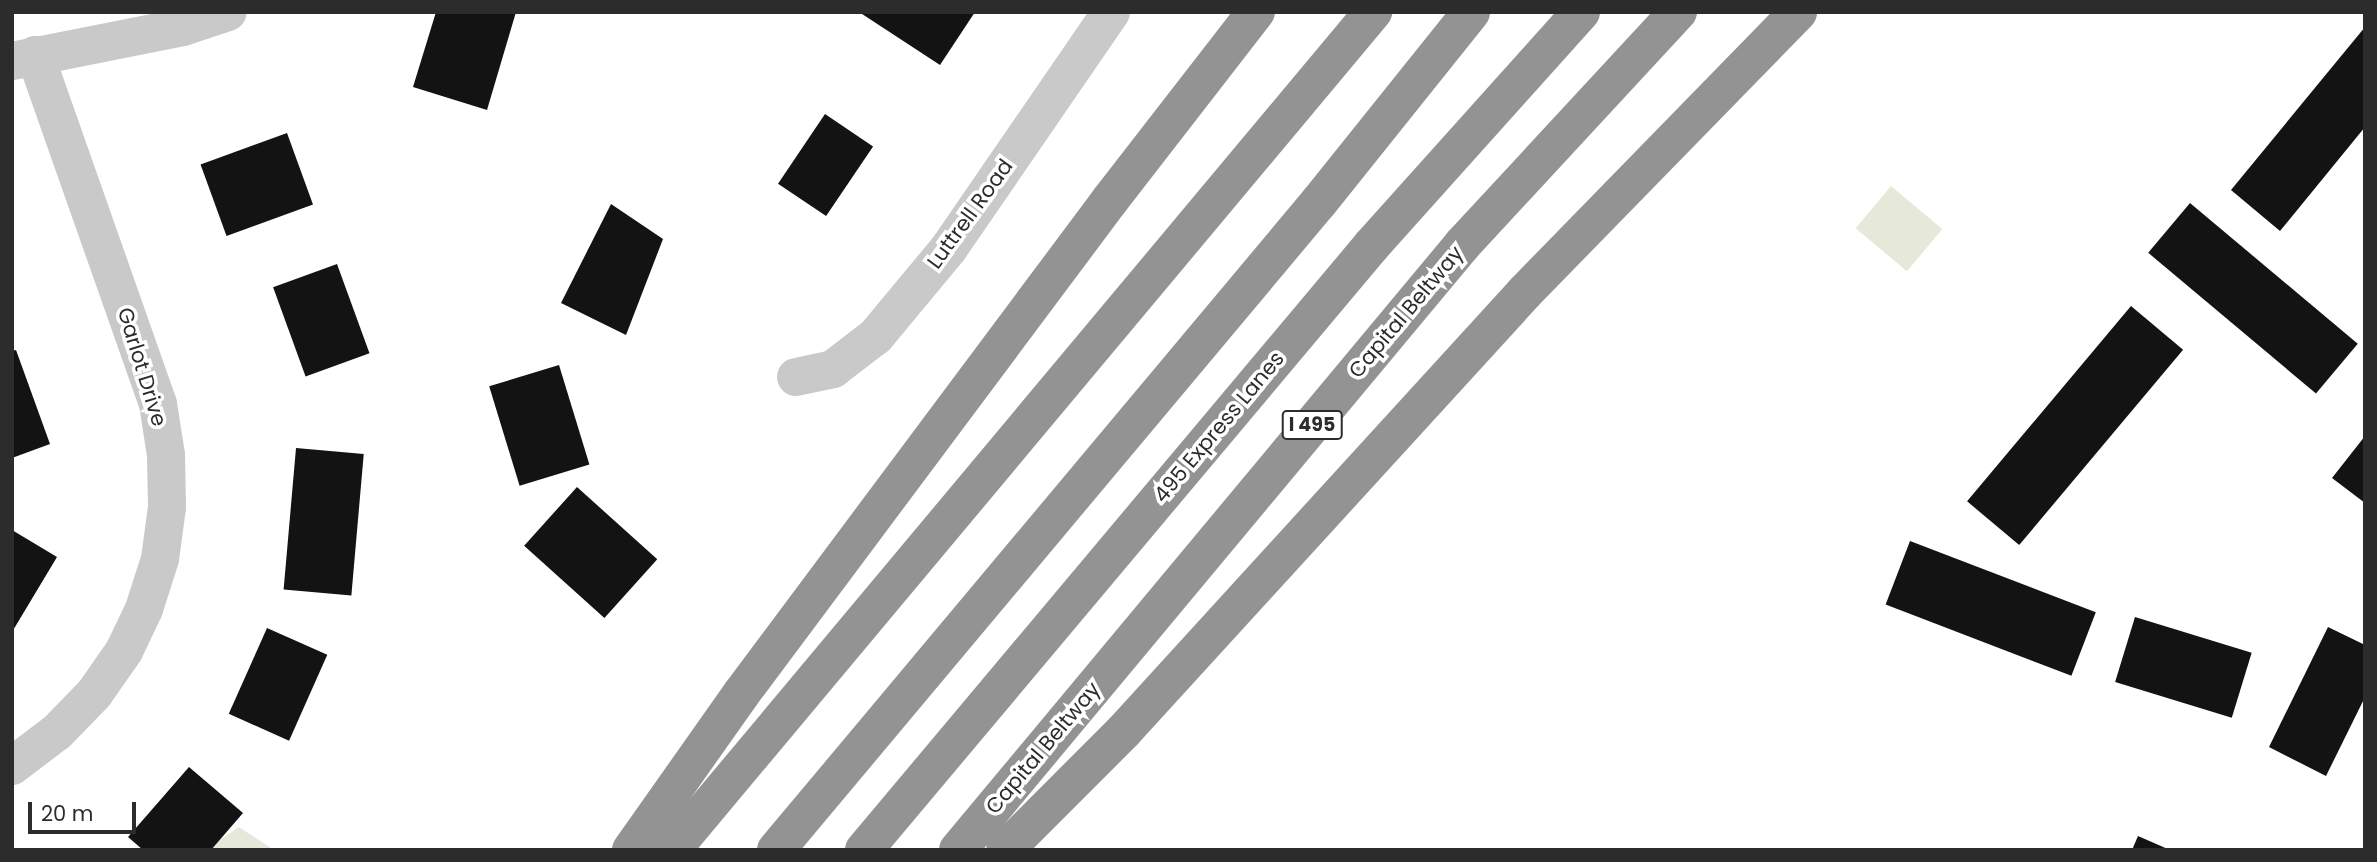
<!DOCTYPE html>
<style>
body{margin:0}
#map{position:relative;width:2377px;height:862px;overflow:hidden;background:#fff;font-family:Poppins,sans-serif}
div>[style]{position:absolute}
.green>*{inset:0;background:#e6e9d9;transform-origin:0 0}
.building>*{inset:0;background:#131313;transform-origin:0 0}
.minor>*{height:38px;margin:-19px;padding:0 19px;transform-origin:19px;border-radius:19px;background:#c9c9c9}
.tertiary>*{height:38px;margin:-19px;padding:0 19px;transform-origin:19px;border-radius:19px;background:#c9c9c9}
.motorway>*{height:38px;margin:-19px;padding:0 19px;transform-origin:19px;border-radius:19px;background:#939393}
span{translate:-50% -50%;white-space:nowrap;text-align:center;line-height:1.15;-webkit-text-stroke:7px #fff;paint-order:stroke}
.shield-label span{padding:2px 5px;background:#fff;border:2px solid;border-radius:5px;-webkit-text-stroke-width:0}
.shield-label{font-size:19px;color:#2c2c2c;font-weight:700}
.street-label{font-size:21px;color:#2c2c2c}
.frame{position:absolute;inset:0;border:14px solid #2c2c2c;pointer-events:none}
.scale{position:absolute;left:28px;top:802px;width:108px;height:32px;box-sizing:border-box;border:4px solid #2c2c2c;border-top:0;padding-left:9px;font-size:21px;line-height:24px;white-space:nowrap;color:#2c2c2c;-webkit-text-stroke:5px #fff;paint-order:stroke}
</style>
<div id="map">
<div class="green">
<div style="left:1891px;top:186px;width:67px;height:55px;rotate:40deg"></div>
<div style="clip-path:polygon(239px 827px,274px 850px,205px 850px)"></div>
</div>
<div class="building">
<div style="clip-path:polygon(436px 12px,516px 12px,487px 110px,413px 87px)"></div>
<div style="clip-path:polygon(859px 12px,975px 12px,940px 65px)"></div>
<div style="clip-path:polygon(2365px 27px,2365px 127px,2280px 231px,2231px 190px)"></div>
<div style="left:825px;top:114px;width:58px;height:84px;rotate:34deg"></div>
<div style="left:287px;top:133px;width:76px;height:92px;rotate:70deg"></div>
<div style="left:2190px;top:203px;width:219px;height:65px;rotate:40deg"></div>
<div style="clip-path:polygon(611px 204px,663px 239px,626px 335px,561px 303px)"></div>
<div style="left:337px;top:264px;width:95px;height:68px;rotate:70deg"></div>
<div style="left:2131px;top:306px;width:68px;height:255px;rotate:40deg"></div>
<div style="clip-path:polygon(16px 350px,50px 444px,12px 458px,12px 351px)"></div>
<div style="left:559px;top:365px;width:104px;height:73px;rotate:73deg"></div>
<div style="clip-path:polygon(2365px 436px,2365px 503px,2332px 478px)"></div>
<div style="left:296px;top:448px;width:68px;height:142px;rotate:5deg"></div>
<div style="left:577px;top:487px;width:108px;height:79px;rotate:42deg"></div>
<div style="clip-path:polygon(12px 530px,57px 557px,12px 632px)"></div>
<div style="left:1910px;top:541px;width:199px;height:68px;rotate:21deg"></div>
<div style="left:2135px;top:617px;width:122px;height:68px;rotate:17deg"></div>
<div style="clip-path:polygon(2328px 627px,2365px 645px,2365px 697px,2326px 776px,2269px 747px)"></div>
<div style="left:267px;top:628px;width:66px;height:94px;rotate:24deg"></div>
<div style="clip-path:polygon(189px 767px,243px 813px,211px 850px,143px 850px,128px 837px)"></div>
<div style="clip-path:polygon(2138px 836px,2170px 850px,2132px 850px)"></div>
</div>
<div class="minor">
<div style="left:796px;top:377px;width:38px;rotate:-12deg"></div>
<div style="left:833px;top:369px;width:54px;rotate:-37.5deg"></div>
<div style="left:876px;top:336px;width:114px;rotate:-50.3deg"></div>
<div style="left:949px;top:248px;width:286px;rotate:-55.5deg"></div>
<div style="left:12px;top:766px;width:56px;rotate:-37.1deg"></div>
<div style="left:57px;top:732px;width:53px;rotate:-45.8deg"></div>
<div style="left:94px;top:694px;width:52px;rotate:-55.1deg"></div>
<div style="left:124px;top:651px;width:47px;rotate:-64.5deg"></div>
<div style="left:144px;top:609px;width:52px;rotate:-72.3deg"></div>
<div style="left:160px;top:559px;width:52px;rotate:-82.3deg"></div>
<div style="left:167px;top:507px;width:52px;rotate:-91.1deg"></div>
<div style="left:166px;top:455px;width:52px;rotate:-98.9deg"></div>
<div style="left:158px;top:404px;width:370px;rotate:-109.4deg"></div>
</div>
<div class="tertiary">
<div style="left:12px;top:61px;width:174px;rotate:-11.2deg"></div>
<div style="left:183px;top:27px;width:47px;rotate:-18.4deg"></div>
</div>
<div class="motorway">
<div style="left:631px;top:850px;width:191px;rotate:-54.8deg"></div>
<div style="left:741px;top:694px;width:617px;rotate:-53.24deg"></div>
<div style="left:1110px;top:200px;width:238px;rotate:-52.2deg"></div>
<div style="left:672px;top:850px;width:1093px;rotate:-50.09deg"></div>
<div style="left:776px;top:850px;width:845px;rotate:-50.04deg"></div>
<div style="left:1319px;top:202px;width:243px;rotate:-51.3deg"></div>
<div style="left:864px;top:850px;width:790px;rotate:-49.98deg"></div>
<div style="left:1372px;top:245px;width:313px;rotate:-48.1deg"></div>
<div style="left:958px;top:850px;width:787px;rotate:-50.2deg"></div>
<div style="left:1462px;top:245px;width:318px;rotate:-47.2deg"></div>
<div style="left:1005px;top:850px;width:167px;rotate:-45deg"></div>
<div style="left:1123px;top:732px;width:596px;rotate:-47.58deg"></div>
<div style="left:1525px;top:292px;width:391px;rotate:-45.7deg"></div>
</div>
<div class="shield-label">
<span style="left:1312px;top:425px">I 495</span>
</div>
<div class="street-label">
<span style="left:970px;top:214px;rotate:-54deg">Luttrell Road</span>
<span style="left:1406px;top:312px;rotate:-50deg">Capital Beltway</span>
<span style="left:142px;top:367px;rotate:73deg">Garlot Drive</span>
<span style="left:1219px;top:427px;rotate:-50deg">495 Express Lanes</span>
<span style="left:1043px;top:748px;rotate:-50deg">Capital Beltway</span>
</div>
<div class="frame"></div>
<div class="scale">20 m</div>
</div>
